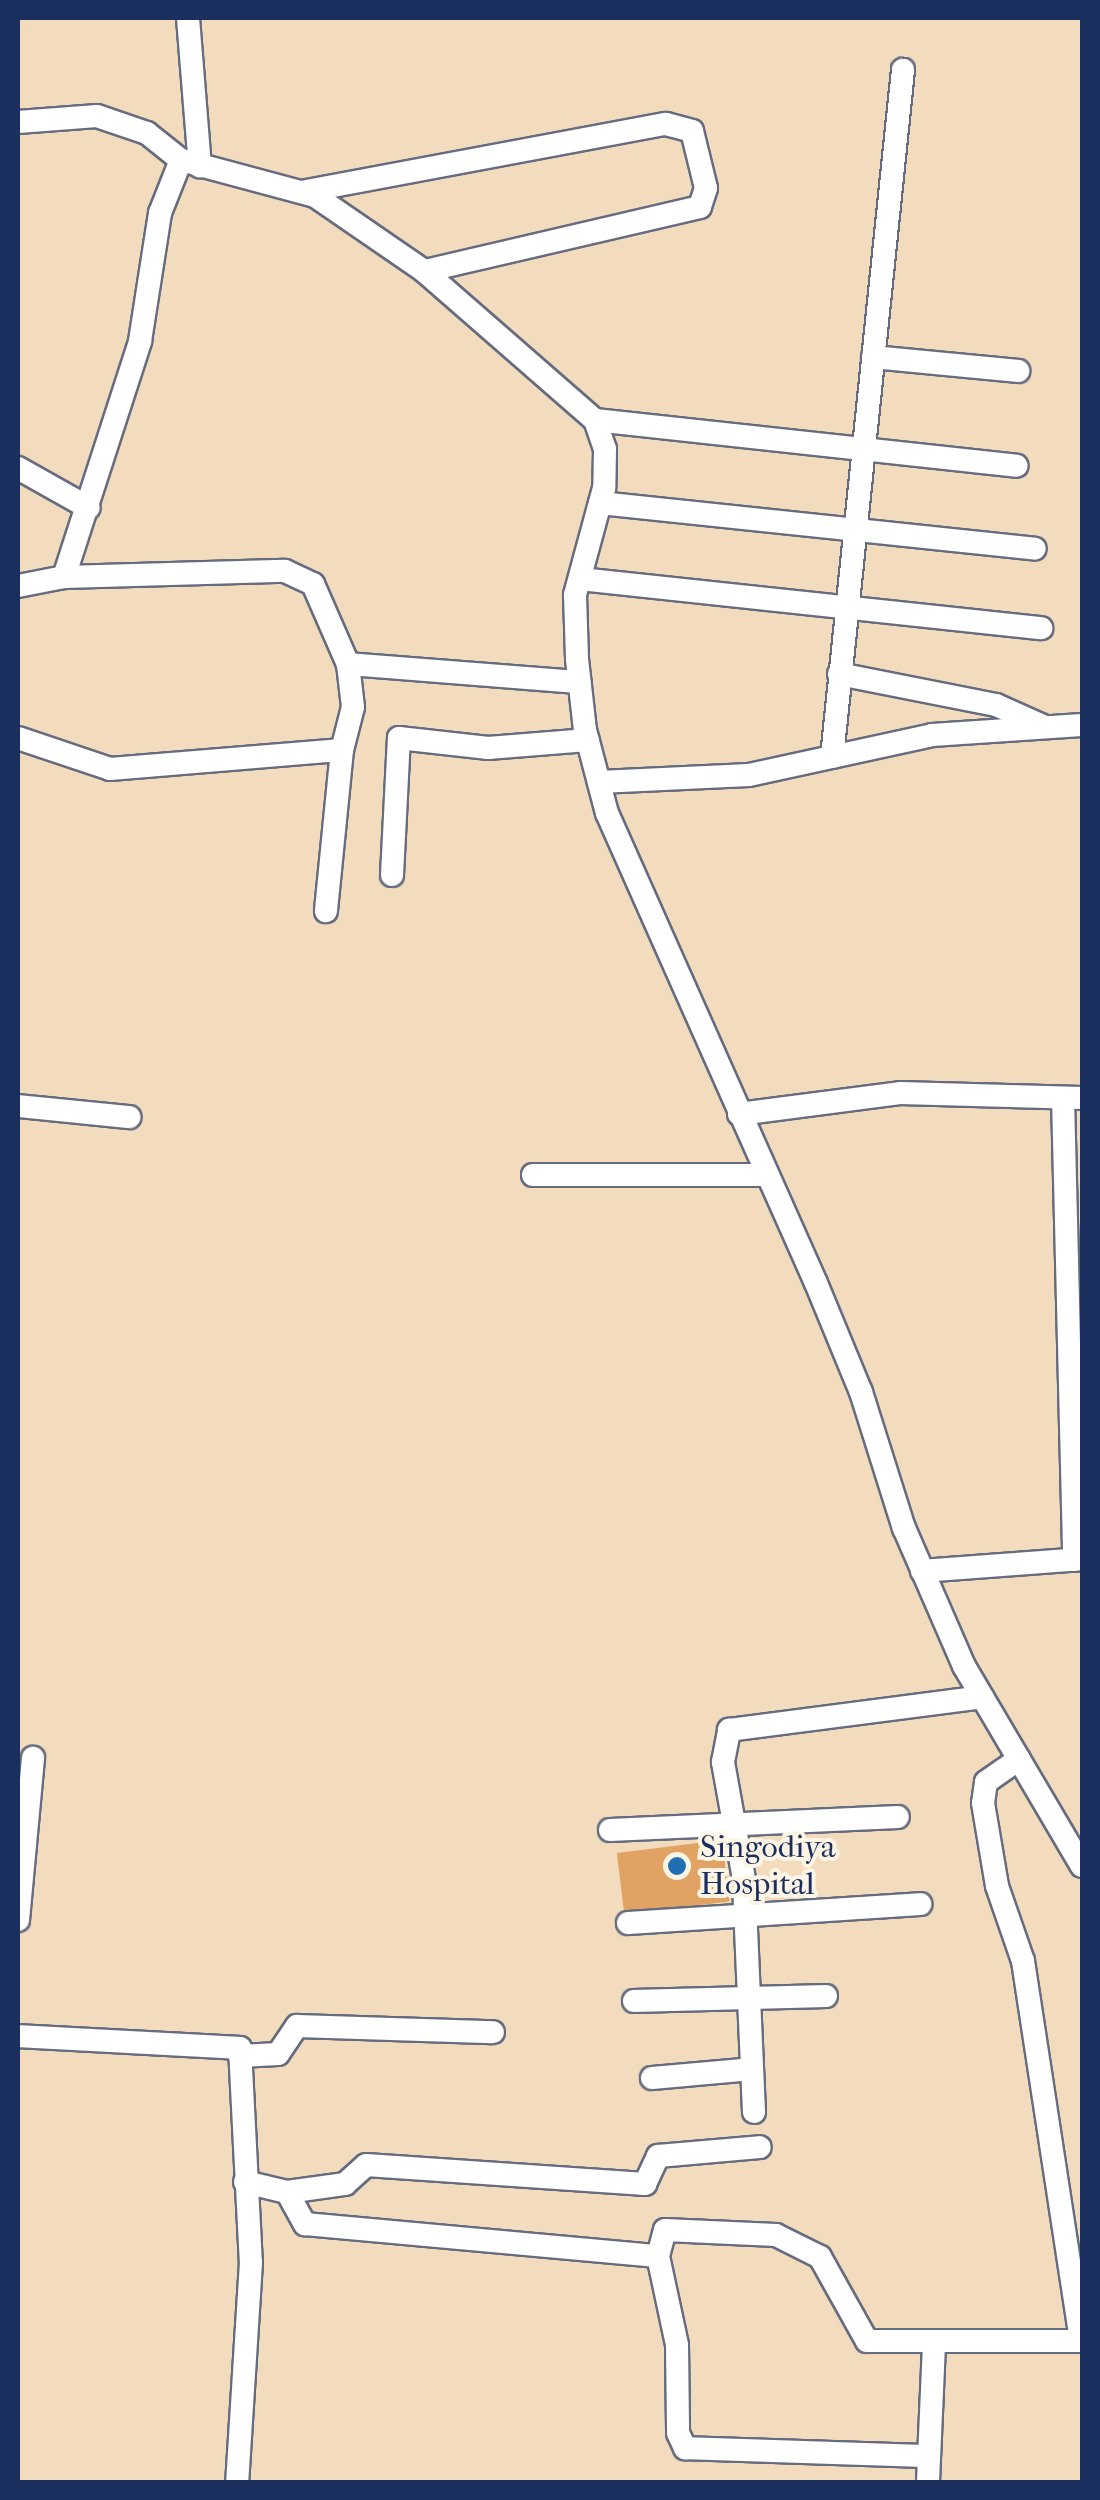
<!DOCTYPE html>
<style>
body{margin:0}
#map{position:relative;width:1100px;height:2500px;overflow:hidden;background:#f2dcbd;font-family:"IM FELL French Canon",serif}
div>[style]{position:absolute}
.building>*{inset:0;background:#e1a364;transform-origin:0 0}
.roads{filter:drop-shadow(2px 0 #666c7f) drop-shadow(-2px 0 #666c7f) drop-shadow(0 2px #666c7f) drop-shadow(0 -2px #666c7f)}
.minor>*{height:22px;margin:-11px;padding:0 11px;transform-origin:11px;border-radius:11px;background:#fff}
.dots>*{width:28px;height:28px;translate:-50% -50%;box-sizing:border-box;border:5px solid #fcf5e5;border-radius:50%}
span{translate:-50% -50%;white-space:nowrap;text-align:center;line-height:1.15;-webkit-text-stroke:8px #fcf5e5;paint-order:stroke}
.poi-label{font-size:32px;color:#1b2f5e}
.left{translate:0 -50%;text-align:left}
.frame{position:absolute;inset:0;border:20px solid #1b2f5e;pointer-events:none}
</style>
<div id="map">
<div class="building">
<div style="left:722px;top:1840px;width:62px;height:106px;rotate:83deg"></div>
</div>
<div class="roads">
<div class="minor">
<div style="left:188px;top:18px;width:149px;rotate:85.4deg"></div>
<div style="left:18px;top:122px;width:79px;rotate:-4.3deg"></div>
<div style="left:97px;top:116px;width:53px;rotate:18.8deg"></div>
<div style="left:147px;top:133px;width:43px;rotate:38.5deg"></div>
<div style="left:181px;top:160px;width:139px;rotate:15deg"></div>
<div style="left:315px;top:196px;width:132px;rotate:34.5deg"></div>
<div style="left:424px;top:271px;width:227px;rotate:41.1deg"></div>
<div style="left:595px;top:420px;width:31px;rotate:71deg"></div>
<div style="left:605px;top:449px;width:39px;rotate:91deg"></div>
<div style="left:604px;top:488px;width:111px;rotate:105.2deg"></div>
<div style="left:575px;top:595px;width:64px;rotate:88.2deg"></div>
<div style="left:577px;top:659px;width:71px;rotate:83.6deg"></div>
<div style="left:585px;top:730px;width:86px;rotate:75.2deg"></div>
<div style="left:607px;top:813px;width:514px;rotate:66.03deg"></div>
<div style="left:816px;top:1283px;width:118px;rotate:67.6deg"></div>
<div style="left:861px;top:1392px;width:143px;rotate:72.5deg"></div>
<div style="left:904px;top:1528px;width:150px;rotate:66.5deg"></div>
<div style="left:964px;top:1666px;width:232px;rotate:59.5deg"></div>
<div style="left:301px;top:192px;width:371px;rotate:-10.6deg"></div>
<div style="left:666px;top:124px;width:27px;rotate:15deg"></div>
<div style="left:692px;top:131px;width:59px;rotate:76.2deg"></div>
<div style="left:706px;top:188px;width:20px;rotate:108deg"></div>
<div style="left:700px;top:207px;width:283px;rotate:166.9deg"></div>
<div style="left:873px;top:357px;width:146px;rotate:5.5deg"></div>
<div style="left:595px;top:420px;width:424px;rotate:6.2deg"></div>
<div style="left:18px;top:468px;width:81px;rotate:29.4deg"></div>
<div style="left:600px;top:503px;width:437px;rotate:6deg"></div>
<div style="left:64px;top:577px;width:221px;rotate:-1.6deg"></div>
<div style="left:285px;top:571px;width:31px;rotate:25deg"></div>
<div style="left:313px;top:584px;width:87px;rotate:66.4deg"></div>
<div style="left:348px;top:664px;width:43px;rotate:83.4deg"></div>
<div style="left:353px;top:707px;width:44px;rotate:104.3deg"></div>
<div style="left:342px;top:750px;width:162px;rotate:95.7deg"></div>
<div style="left:580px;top:579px;width:464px;rotate:6.1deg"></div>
<div style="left:18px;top:586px;width:47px;rotate:-11.1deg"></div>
<div style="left:64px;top:577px;width:248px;rotate:-72.1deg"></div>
<div style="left:140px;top:341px;width:130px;rotate:-81.1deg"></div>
<div style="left:160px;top:213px;width:57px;rotate:-68.4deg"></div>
<div style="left:348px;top:664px;width:232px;rotate:4.5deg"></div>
<div style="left:839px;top:674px;width:160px;rotate:11.2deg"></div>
<div style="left:996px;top:705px;width:51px;rotate:24.1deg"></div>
<div style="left:18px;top:738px;width:97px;rotate:18.6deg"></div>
<div style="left:110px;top:769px;width:233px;rotate:-4.7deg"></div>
<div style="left:832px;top:757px;width:691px;rotate:-84.1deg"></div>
<div style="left:599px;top:782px;width:150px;rotate:-2.7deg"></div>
<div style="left:749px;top:775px;width:187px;rotate:-12.3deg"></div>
<div style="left:932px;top:735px;width:150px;rotate:-3.8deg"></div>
<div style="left:392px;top:875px;width:137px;rotate:-87.1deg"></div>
<div style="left:399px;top:738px;width:90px;rotate:6.4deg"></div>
<div style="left:488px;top:748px;width:100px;rotate:-4.6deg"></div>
<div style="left:1063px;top:1098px;width:462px;rotate:88.6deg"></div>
<div style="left:18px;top:1106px;width:112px;rotate:5.7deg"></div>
<div style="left:739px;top:1114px;width:162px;rotate:-7.4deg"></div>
<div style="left:900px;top:1093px;width:182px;rotate:1.6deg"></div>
<div style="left:533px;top:1175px;width:233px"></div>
<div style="left:922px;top:1571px;width:160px;rotate:-4.3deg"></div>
<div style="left:1019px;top:1759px;width:40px;rotate:145.1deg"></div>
<div style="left:986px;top:1782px;width:21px;rotate:98deg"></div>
<div style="left:983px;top:1803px;width:84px;rotate:80.4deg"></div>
<div style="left:997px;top:1886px;width:79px;rotate:70.9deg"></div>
<div style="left:1023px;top:1961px;width:384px;rotate:81.3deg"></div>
<div style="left:610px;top:1830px;width:288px;rotate:-2.6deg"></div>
<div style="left:18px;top:1920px;width:163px;rotate:-84.7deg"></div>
<div style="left:628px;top:1923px;width:293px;rotate:-3.7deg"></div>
<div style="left:634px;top:2001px;width:192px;rotate:-1.5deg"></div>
<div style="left:18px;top:2036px;width:222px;rotate:3.1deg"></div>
<div style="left:240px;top:2048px;width:214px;rotate:87.1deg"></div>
<div style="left:251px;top:2262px;width:220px;rotate:93.6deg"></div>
<div style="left:240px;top:2056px;width:38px;rotate:-3deg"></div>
<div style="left:278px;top:2054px;width:34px;rotate:-56deg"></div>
<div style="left:297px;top:2026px;width:196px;rotate:1.8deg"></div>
<div style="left:652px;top:2078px;width:100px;rotate:-5.1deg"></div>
<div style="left:754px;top:2112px;width:233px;rotate:-92.5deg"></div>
<div style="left:744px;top:1879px;width:119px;rotate:-100.2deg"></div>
<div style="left:723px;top:1762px;width:33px;rotate:-79deg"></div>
<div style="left:729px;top:1730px;width:255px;rotate:-7.4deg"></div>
<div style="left:245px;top:2182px;width:43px;rotate:13.4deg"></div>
<div style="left:287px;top:2192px;width:37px;rotate:61deg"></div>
<div style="left:305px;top:2224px;width:354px;rotate:5.2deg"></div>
<div style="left:658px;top:2256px;width:27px;rotate:-75deg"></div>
<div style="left:665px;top:2230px;width:111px;rotate:2.6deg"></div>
<div style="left:776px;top:2235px;width:49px;rotate:26.6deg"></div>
<div style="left:820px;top:2257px;width:96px;rotate:60.8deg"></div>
<div style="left:867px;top:2341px;width:215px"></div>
<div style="left:287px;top:2192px;width:59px;rotate:-7.9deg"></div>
<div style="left:345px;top:2184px;width:28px;rotate:-42deg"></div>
<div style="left:366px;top:2165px;width:280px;rotate:3.9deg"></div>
<div style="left:645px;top:2184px;width:31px;rotate:-65deg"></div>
<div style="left:658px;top:2156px;width:102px;rotate:-5deg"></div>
<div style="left:658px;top:2256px;width:91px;rotate:77.9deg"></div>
<div style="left:677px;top:2345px;width:88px;rotate:89.3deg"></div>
<div style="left:678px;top:2433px;width:17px;rotate:65deg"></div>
<div style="left:685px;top:2448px;width:244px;rotate:1.9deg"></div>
<div style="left:928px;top:2482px;width:140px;rotate:-87.5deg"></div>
</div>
</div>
<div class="dots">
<div style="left:677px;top:1866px;background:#1f6fb2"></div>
</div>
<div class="poi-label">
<span class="left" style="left:700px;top:1866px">Singodiya<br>Hospital</span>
</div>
<div class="frame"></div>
</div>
